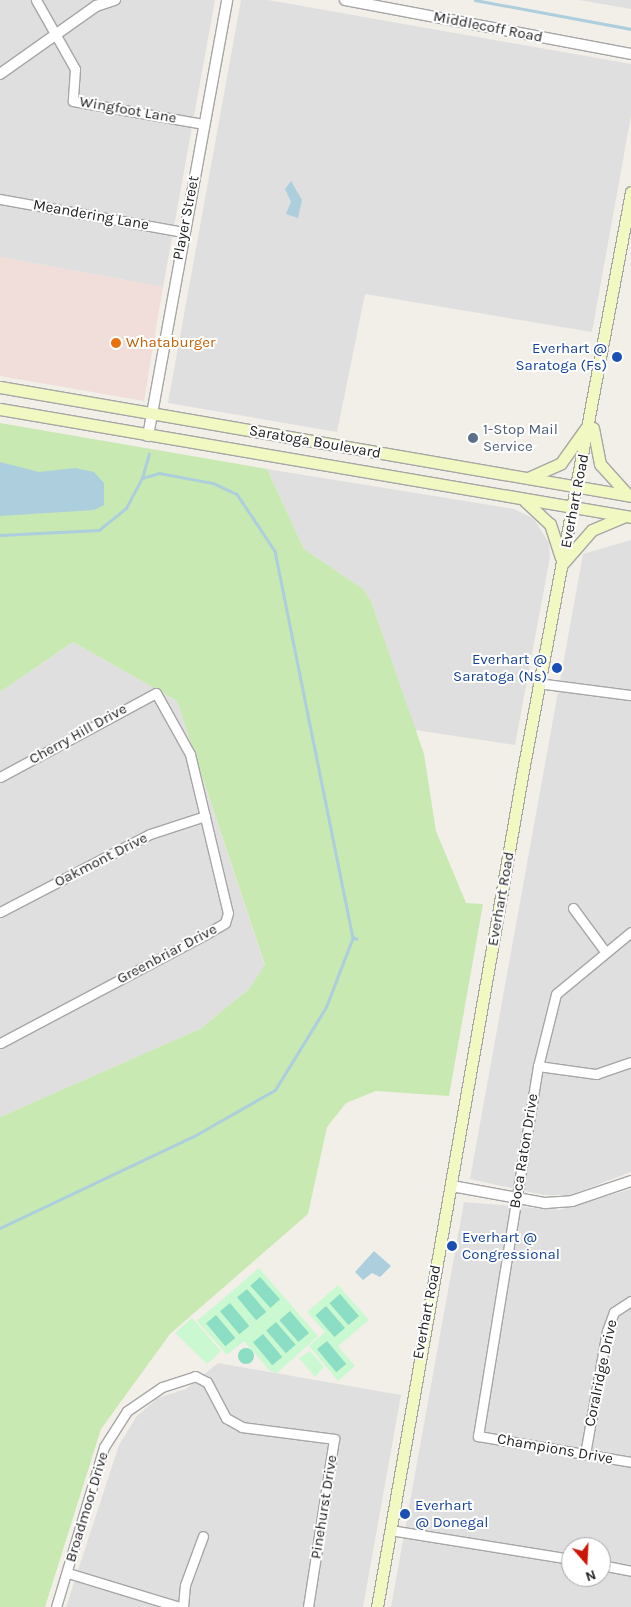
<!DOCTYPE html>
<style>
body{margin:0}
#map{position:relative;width:631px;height:1607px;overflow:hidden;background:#f2efe9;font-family:Karla,sans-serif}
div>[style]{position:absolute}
.residential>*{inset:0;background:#e0dfdf}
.commercial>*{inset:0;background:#f1ddda}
.grass>*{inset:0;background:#c9e9b2}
.park>*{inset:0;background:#caf8d1}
.pitch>*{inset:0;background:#8bddc3;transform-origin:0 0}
.round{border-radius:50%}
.water>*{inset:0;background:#accedd}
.stream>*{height:2.5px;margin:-1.25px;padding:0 1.25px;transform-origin:1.25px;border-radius:1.25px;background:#accedd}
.roads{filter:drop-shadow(1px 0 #a6a6a6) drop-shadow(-1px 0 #a6a6a6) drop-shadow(0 1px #a6a6a6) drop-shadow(0 -1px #a6a6a6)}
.minor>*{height:9px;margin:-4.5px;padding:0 4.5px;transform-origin:4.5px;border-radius:4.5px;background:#fff}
.tertiary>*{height:10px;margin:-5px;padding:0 5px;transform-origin:5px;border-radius:5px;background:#fff}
.secondary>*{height:11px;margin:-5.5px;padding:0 5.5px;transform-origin:5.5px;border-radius:5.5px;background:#f1f8c1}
.dots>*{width:14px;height:14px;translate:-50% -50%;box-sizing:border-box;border:2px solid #fff;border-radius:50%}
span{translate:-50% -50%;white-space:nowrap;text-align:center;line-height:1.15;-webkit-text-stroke:4px #fff;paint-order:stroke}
.street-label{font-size:15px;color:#222}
.food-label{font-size:15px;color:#c56008}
.left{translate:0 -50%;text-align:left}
.transit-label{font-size:15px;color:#164399}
.right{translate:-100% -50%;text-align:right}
.service-label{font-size:15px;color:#4e5e75}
.north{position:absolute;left:561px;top:1537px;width:50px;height:50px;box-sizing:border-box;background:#fff;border:1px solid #a7a7a7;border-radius:50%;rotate:161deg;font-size:14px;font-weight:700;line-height:20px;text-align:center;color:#222}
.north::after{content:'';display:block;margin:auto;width:18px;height:22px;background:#cc1708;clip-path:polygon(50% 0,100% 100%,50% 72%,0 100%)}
</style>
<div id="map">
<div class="residential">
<div style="clip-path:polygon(0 0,215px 0,163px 287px,0 257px)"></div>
<div style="clip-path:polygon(241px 0,268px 0,631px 64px,631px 116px,592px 332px,365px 294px,337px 432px,168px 403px)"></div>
<div style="clip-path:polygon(579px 0,631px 0,631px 9px)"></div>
<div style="clip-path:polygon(267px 469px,514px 509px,534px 519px,549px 543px,550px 557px,515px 745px,415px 730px,371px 601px,363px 589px,304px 549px)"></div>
<div style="clip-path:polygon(631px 540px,631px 1172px,570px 1195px,544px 1195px,470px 1179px,583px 554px)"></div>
<div style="clip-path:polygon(73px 642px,177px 701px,265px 966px,249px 989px,200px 1029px,0 1117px,0 692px)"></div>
<div style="clip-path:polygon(evenodd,631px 1189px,631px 1607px,391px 1607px,464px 1202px,559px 1210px,631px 1189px,571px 1547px,601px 1547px,601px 1577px,571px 1577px,571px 1547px)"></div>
<div style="clip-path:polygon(218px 1363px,401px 1395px,363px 1607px,66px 1607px,119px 1445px,137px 1416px,158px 1398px,186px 1389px)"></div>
</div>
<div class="commercial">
<div style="clip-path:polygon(0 257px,163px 287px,144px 401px,0 376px)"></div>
</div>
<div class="grass">
<div style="clip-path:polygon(0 423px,267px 469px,304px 549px,363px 589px,371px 601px,424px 754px,436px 831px,466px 903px,483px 904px,449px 1096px,376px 1091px,346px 1103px,327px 1127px,308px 1214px,170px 1334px,101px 1429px,45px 1607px,0 1607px,0 1117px,200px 1029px,249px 989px,265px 965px,177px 701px,73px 642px,0 692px)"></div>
</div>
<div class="park">
<div style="clip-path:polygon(259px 1268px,318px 1336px,277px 1373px,270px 1371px,244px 1341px,227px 1355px,197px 1321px)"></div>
<div style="clip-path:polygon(338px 1285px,369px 1320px,338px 1346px,355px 1366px,338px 1381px,309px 1346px,325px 1332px,307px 1312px)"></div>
<div style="clip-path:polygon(192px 1318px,221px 1351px,207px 1364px,175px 1333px)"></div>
<div style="clip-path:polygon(310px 1351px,324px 1367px,315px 1377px,299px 1358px)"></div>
</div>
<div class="pitch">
<div style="left:260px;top:1277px;width:30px;height:13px;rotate:48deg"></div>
<div style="left:247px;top:1289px;width:30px;height:13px;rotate:50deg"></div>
<div style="left:340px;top:1294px;width:29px;height:14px;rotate:49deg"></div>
<div style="left:230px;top:1303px;width:30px;height:13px;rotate:50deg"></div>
<div style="left:326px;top:1306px;width:29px;height:14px;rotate:49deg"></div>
<div style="left:290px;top:1311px;width:29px;height:14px;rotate:49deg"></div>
<div style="left:216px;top:1315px;width:30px;height:13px;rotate:50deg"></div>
<div style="left:276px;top:1322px;width:30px;height:13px;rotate:49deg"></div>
<div style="left:263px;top:1334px;width:30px;height:13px;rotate:50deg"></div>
<div style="left:327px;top:1341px;width:30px;height:13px;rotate:50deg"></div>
<div class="round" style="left:238px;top:1348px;width:16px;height:16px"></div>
</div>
<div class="water">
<div style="clip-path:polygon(291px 181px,302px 200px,298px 218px,286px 214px,291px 202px,285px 189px)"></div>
<div style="clip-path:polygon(0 462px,39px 472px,75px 468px,94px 472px,104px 483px,104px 505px,94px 510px,0 516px)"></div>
<div style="clip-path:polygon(374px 1251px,391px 1266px,380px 1277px,372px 1273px,363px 1280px,355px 1272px)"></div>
</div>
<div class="stream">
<div style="left:475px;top:0;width:159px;rotate:10.5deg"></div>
<div style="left:142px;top:478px;width:25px;rotate:-74deg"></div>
<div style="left:0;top:535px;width:99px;rotate:-2.9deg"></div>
<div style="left:99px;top:530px;width:35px;rotate:-39deg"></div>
<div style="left:126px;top:508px;width:34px;rotate:-62deg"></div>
<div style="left:142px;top:478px;width:18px;rotate:-16deg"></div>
<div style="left:159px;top:473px;width:55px;rotate:10.5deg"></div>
<div style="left:213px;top:483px;width:26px;rotate:25deg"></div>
<div style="left:237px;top:494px;width:69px;rotate:56.3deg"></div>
<div style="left:275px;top:551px;width:394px;rotate:78.6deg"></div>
<div style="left:0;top:1228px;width:215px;rotate:-25.4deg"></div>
<div style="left:194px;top:1136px;width:93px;rotate:-29.6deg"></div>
<div style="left:275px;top:1090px;width:97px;rotate:-58.4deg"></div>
<div style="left:326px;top:1007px;width:75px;rotate:-68.9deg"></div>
<div style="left:353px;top:937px;width:4px;rotate:27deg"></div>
</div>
<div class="roads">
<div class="minor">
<div style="left:36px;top:0;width:79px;rotate:60.5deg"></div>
<div style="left:75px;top:69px;width:32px;rotate:94deg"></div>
<div style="left:73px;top:101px;width:133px;rotate:10deg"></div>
<div style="left:0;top:199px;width:186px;rotate:10.2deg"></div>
<div style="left:538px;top:683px;width:94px;rotate:7.4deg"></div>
<div style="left:0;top:777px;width:177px;rotate:-28.3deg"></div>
<div style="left:156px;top:693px;width:70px;rotate:60.9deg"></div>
<div style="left:190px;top:754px;width:163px;rotate:76.6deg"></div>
<div style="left:228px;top:913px;width:10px;rotate:107deg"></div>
<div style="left:225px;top:923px;width:20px;rotate:150deg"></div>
<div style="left:208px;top:933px;width:235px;rotate:152.1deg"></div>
<div style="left:573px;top:908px;width:52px;rotate:53.6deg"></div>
<div style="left:0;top:912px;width:169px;rotate:-27.5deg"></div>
<div style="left:150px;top:834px;width:58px;rotate:-18.1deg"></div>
<div style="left:631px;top:932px;width:97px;rotate:140.4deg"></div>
<div style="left:556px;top:994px;width:74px;rotate:104deg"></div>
<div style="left:538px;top:1066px;width:375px;rotate:99.2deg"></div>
<div style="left:478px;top:1436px;width:155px;rotate:9.6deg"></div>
<div style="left:538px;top:1066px;width:59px;rotate:7.9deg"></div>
<div style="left:596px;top:1074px;width:37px;rotate:-19deg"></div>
<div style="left:585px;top:1454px;width:125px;rotate:-79.9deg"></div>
<div style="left:607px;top:1331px;width:20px;rotate:-70deg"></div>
<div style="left:614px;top:1312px;width:20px;rotate:-33deg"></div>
<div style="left:390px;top:1530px;width:183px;rotate:9.1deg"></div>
<div style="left:601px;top:1565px;width:31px;rotate:11deg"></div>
<div style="left:68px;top:1573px;width:116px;rotate:17deg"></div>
<div style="left:56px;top:1607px;width:167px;rotate:-73.3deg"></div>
<div style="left:104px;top:1447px;width:43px;rotate:-57.4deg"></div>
<div style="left:127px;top:1411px;width:42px;rotate:-34.4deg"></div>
<div style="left:162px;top:1387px;width:35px;rotate:-18deg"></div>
<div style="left:195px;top:1376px;width:13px;rotate:27deg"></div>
<div style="left:207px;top:1382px;width:41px;rotate:62.2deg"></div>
<div style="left:226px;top:1418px;width:18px;rotate:29deg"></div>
<div style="left:242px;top:1427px;width:93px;rotate:7.4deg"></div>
<div style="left:334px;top:1439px;width:170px;rotate:98.8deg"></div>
<div style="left:183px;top:1607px;width:22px;rotate:-85deg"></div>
<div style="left:185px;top:1585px;width:52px;rotate:-69.8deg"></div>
</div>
<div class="tertiary">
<div style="left:345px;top:0;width:291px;rotate:10.7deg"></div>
<div style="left:0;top:74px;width:118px;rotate:-35.3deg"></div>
<div style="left:96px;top:6px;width:20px;rotate:-18deg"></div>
<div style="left:148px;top:436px;width:443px;rotate:-79.7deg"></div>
<div style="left:452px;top:1186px;width:95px;rotate:10.4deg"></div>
<div style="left:545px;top:1203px;width:27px;rotate:-4deg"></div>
<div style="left:572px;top:1201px;width:62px;rotate:-18.7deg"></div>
</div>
<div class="secondary">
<div style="left:0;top:387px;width:640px;rotate:9.8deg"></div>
<div style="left:0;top:409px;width:640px;rotate:9.71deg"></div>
<div style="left:593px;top:428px;width:37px;rotate:79deg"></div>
<div style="left:600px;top:464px;width:42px;rotate:47.9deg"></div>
<div style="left:528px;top:478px;width:36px;rotate:-24deg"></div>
<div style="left:561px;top:463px;width:43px;rotate:-54.5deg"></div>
<div style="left:525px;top:501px;width:34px;rotate:43deg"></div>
<div style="left:550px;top:524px;width:35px;rotate:72deg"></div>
<div style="left:563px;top:563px;width:44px;rotate:-48.7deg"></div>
<div style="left:592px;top:530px;width:33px;rotate:-23deg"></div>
<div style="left:377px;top:1607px;width:844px;rotate:-80.1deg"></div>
<div style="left:522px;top:776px;width:594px;rotate:-79.43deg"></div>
</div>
</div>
<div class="dots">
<div style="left:116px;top:343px;background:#e8710a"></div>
<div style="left:617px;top:357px;background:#1a4fb4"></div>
<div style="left:473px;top:438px;background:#5c6f8a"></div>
<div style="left:557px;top:668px;background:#1a4fb4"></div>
<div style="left:452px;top:1246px;background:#1a4fb4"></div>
<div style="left:405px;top:1514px;background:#1a4fb4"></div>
</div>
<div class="street-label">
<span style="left:488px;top:27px;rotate:11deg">Middlecoff Road</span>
<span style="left:128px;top:110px;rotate:10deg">Wingfoot Lane</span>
<span style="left:91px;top:215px;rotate:10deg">Meandering Lane</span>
<span style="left:186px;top:218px;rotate:-79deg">Player Street</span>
<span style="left:315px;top:442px;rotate:10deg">Saratoga Boulevard</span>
<span style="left:575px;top:501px;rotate:-79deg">Everhart Road</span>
<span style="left:78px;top:734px;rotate:-29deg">Cherry Hill Drive</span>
<span style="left:101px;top:860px;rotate:-27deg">Oakmont Drive</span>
<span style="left:501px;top:899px;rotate:-80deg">Everhart Road</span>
<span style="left:167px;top:954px;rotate:-28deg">Greenbriar Drive</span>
<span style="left:524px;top:1151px;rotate:-81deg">Boca Raton Drive</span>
<span style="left:427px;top:1312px;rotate:-79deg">Everhart Road</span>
<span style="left:601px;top:1373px;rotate:-78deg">Coralridge Drive</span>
<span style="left:555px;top:1449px;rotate:10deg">Champions Drive</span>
<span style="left:87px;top:1507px;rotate:-73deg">Broadmoor Drive</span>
<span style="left:324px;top:1507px;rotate:-81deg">Pinehurst Drive</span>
</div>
<div class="food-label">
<span class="left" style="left:126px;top:343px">Whataburger</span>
</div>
<div class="transit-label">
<span class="right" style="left:607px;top:357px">Everhart @<br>Saratoga (Fs)</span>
<span class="right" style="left:547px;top:668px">Everhart @<br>Saratoga (Ns)</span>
<span class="left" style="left:462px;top:1246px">Everhart @<br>Congressional</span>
<span class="left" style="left:415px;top:1514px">Everhart<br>@ Donegal</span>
</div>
<div class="service-label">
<span class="left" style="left:483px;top:438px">1-Stop Mail<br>Service</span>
</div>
<div class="north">N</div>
</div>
